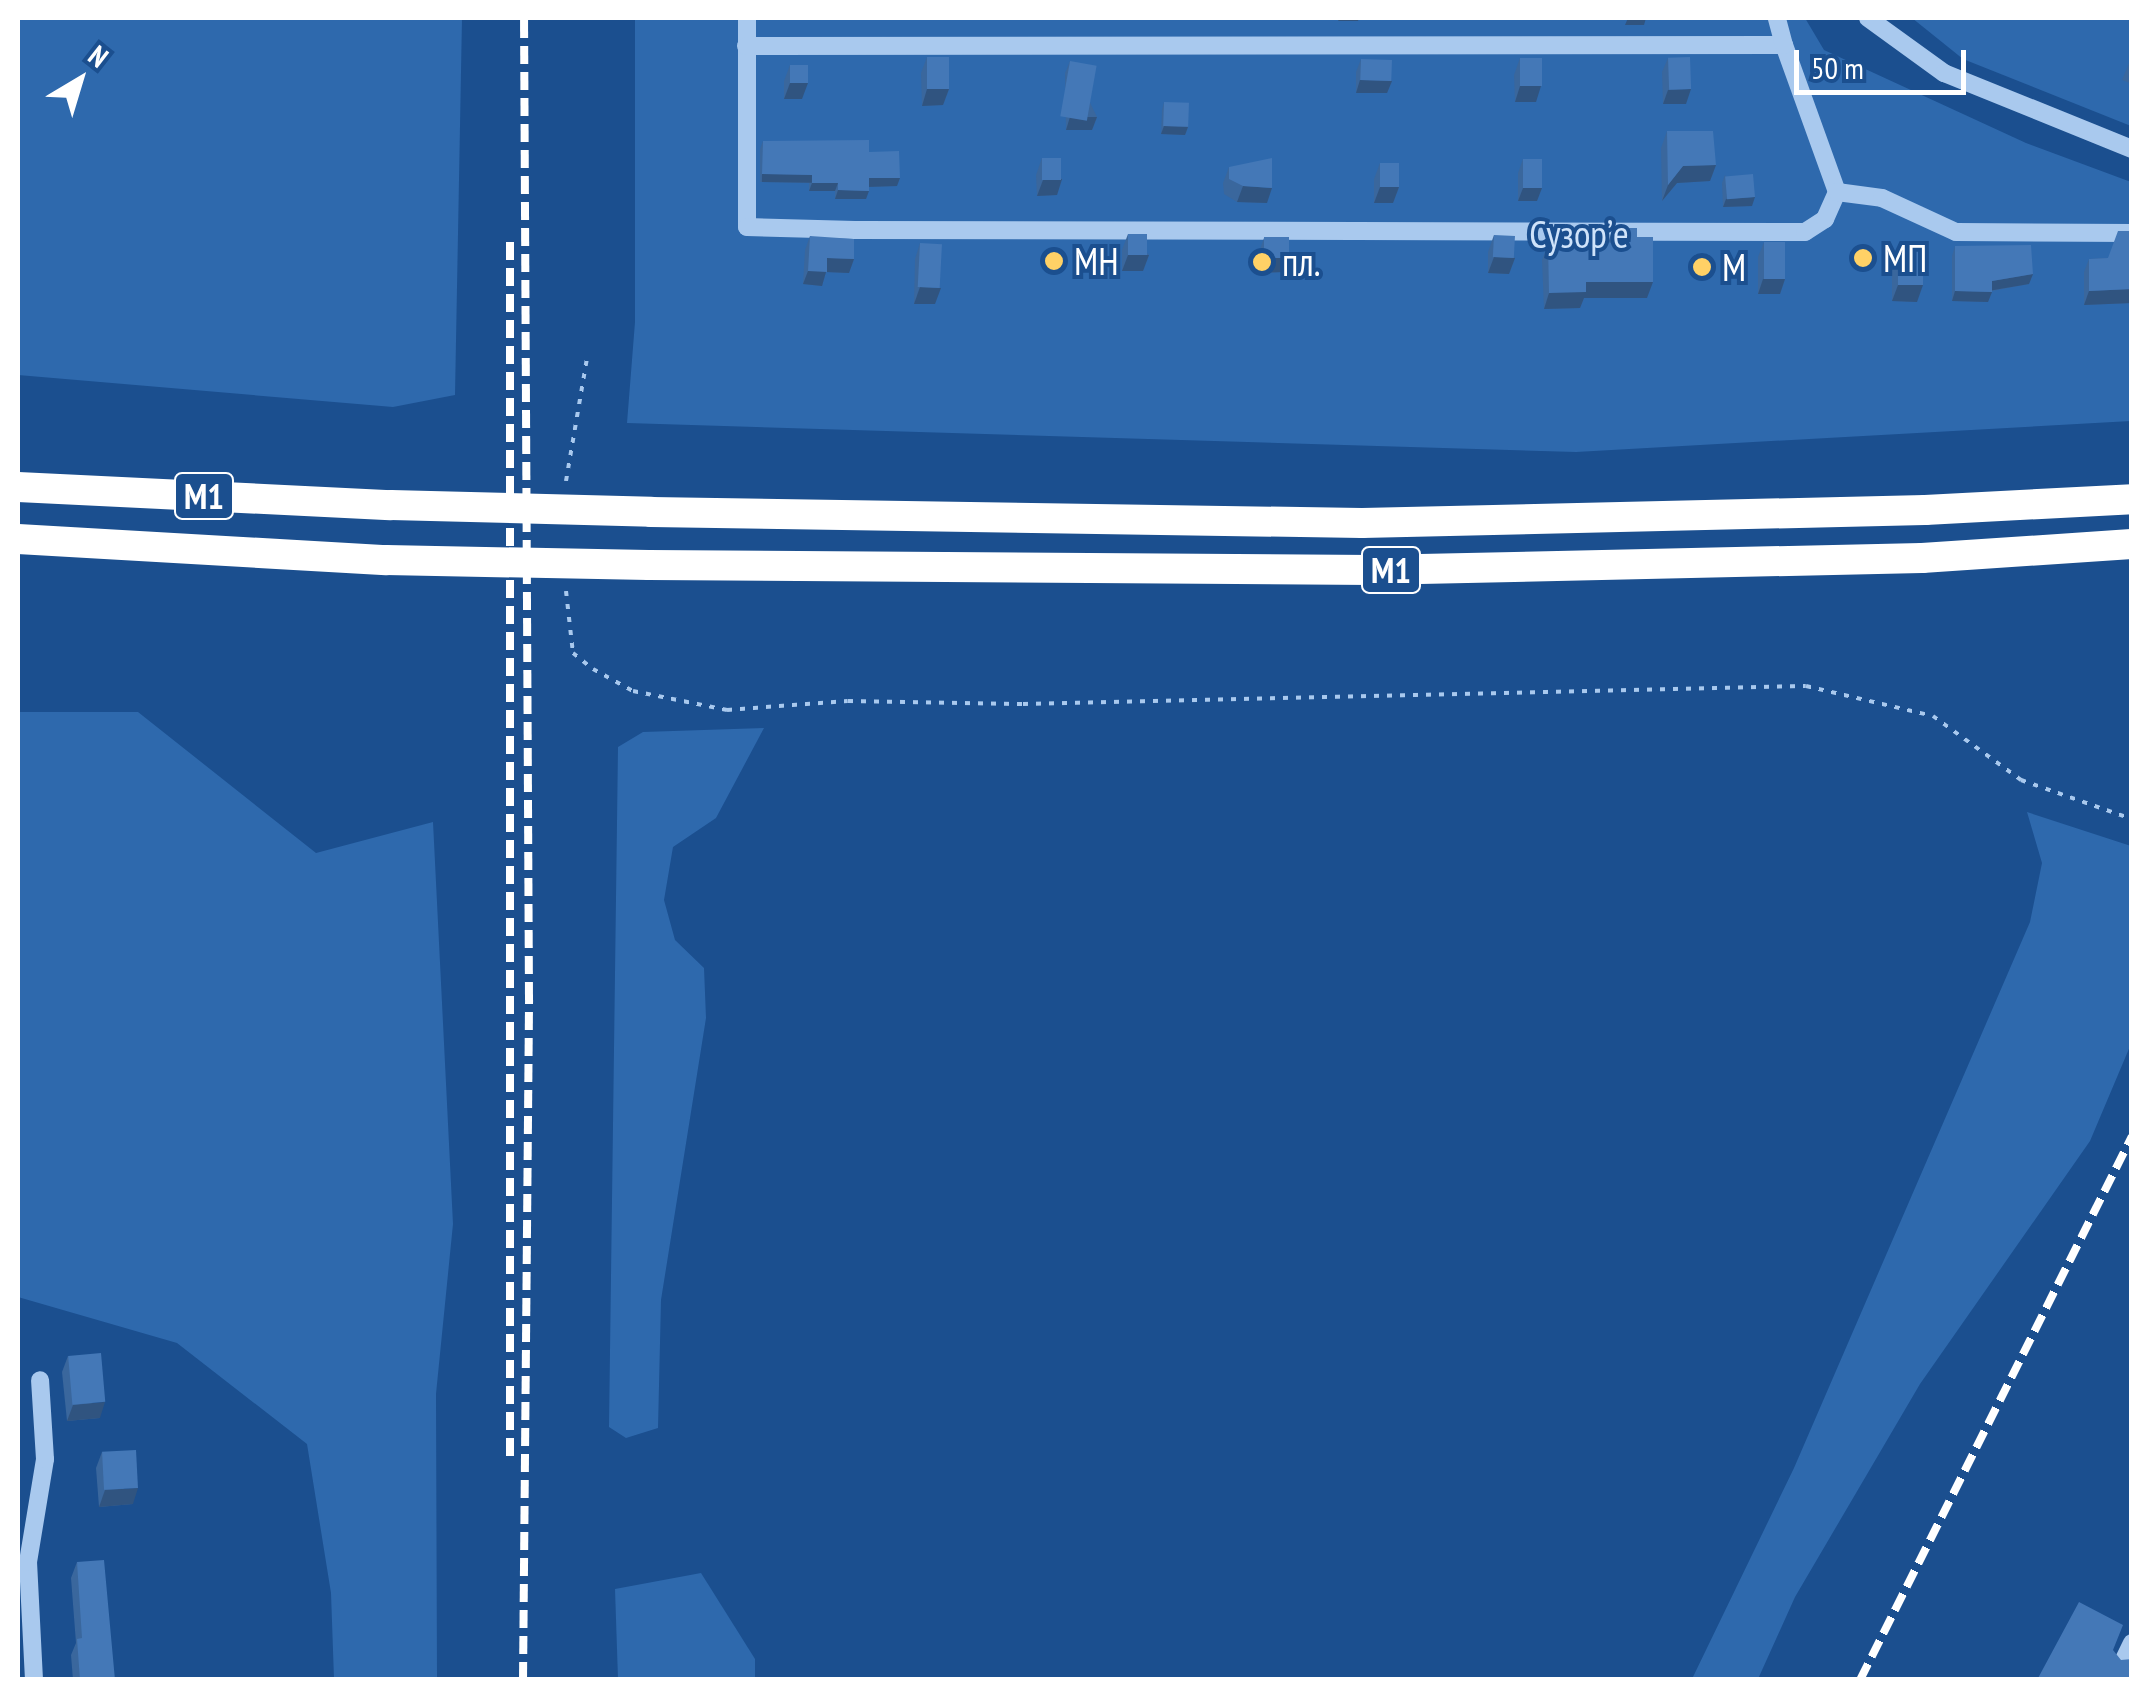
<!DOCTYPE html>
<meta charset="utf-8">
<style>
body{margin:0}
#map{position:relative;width:2149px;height:1697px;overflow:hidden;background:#1b4f8f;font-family:"PT Sans Narrow",sans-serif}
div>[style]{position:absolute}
.green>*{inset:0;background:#2e69ad}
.path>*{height:4px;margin-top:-2px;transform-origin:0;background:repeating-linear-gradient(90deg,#a9c9ee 0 5px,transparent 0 13px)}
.minor>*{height:18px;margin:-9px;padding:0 9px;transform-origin:9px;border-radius:9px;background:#a9c9ee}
.highway>*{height:30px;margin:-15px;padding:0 15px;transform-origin:15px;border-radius:15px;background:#fff}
.rail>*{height:8px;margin-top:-4px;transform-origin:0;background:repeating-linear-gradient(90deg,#fff 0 18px,transparent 0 26px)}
.highway-bridge>*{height:30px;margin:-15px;padding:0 15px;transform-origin:15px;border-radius:15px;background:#fff}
.wall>*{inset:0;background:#3a679d}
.shaded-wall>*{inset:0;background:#305480;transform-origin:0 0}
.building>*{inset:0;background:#4478b7;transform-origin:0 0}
.dots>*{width:28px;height:28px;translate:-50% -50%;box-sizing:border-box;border:5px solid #1b4f8f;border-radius:50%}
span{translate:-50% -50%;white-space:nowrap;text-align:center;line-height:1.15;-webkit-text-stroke:8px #1b4f8f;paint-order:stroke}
.shield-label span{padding:2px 8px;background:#1b4f8f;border:2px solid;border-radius:8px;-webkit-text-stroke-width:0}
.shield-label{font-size:35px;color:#fff;font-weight:700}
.park-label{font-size:38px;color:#cfe3fa}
.poi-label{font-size:38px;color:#fff}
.left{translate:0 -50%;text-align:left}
.frame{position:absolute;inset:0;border:20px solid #fff;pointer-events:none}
.north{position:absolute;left:30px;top:30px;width:100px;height:100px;-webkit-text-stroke:8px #1b4f8f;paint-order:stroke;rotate:38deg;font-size:28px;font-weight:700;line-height:40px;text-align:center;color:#fff}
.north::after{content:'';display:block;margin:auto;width:35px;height:45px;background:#fff;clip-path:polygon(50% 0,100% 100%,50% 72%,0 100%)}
.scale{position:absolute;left:1794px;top:50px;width:172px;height:45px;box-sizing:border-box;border:5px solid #fff;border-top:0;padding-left:12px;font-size:30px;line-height:35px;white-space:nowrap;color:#fff;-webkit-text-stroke:8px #1b4f8f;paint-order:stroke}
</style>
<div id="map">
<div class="green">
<div style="clip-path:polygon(18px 18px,462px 18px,455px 395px,393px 407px,18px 375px)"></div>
<div style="clip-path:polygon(635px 18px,1805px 18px,1824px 50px,2026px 143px,2131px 182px,2131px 421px,1576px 452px,627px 423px,635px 322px)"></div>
<div style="clip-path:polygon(1912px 18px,2131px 18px,2131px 126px,1963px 59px)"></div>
<div style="clip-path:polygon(18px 712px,138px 712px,316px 853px,433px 822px,453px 1224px,436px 1394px,437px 1679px,334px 1679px,331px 1593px,307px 1444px,177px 1343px,18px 1297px)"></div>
<div style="clip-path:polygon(764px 728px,716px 818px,673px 847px,664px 900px,675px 940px,704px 968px,706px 1018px,661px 1300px,658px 1428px,626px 1438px,609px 1427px,618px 747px,643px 732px)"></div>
<div style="clip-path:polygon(2027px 812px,2131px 846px,2131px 1044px,2090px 1141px,1920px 1384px,1795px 1597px,1758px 1679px,1692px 1679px,1794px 1468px,2030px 922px,2042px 863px)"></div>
<div style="clip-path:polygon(701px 1573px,755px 1659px,755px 1679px,618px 1679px,615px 1589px)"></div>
</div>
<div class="path">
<div style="left:566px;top:481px;width:125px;rotate:-80.3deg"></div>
<div style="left:566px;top:591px;width:62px;rotate:83.6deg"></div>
<div style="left:573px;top:653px;width:26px;rotate:39deg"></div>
<div style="left:593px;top:669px;width:46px;rotate:28.8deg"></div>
<div style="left:633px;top:691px;width:96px;rotate:11.4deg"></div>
<div style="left:727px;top:710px;width:121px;rotate:-4.3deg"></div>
<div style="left:848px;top:701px;width:175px;rotate:1deg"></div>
<div style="left:1023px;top:704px;width:783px;rotate:-1.32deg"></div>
<div style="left:1806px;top:686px;width:130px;rotate:13.3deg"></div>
<div style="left:1933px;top:716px;width:109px;rotate:36deg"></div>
<div style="left:2021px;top:780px;width:118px;rotate:19.4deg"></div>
</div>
<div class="minor">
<div style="left:747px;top:18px;width:209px;rotate:90deg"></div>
<div style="left:747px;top:227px;width:108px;rotate:1.6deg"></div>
<div style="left:855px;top:230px;width:950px;rotate:0.12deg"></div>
<div style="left:1805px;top:232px;width:24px;rotate:-33deg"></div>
<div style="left:1825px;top:219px;width:30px;rotate:-66deg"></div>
<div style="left:1837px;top:192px;width:156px;rotate:-109.8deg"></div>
<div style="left:1868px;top:18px;width:94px;rotate:35.9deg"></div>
<div style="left:1944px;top:73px;width:203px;rotate:22deg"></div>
<div style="left:746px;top:46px;width:1038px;rotate:-0.06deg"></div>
<div style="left:1784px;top:45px;width:28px;rotate:-105deg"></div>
<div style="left:1837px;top:192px;width:45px;rotate:7.6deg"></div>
<div style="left:1882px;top:198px;width:81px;rotate:24.7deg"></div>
<div style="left:1956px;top:232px;width:176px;rotate:0.3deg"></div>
<div style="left:34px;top:1680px;width:118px;rotate:-92.9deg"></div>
<div style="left:28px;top:1562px;width:104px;rotate:-80.6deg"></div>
<div style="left:45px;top:1459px;width:79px;rotate:-93.6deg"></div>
<div style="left:2114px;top:1680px;width:41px;rotate:-64.1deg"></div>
</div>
<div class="highway">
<div style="left:18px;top:487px;width:373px;rotate:2.8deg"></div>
<div style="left:651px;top:512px;width:711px;rotate:0.89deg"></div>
<div style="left:1362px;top:523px;width:563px;rotate:-1.32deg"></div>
<div style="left:1925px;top:510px;width:207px;rotate:-3deg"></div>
<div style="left:18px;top:539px;width:369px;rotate:3.3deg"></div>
<div style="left:649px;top:565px;width:724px;rotate:0.4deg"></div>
<div style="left:1373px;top:570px;width:549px;rotate:-1.25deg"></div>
<div style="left:1922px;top:558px;width:210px;rotate:-3.8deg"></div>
</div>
<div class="rail">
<div style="left:510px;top:242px;width:1220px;rotate:90deg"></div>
<div style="left:523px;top:1680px;width:680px;rotate:-89.49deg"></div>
<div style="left:529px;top:1000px;width:982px;rotate:-90.29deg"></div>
<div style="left:1860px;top:1680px;width:608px;rotate:-63.43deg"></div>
</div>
<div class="highway-bridge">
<div style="left:391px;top:505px;width:260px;rotate:1.5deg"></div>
<div style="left:386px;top:560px;width:263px;rotate:1.1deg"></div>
</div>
<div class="wall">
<div style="clip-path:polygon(2132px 56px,2132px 84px,2122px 80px)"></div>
<div style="clip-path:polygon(927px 57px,949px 89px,943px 105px,922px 106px,921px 73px)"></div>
<div style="clip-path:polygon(1520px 58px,1536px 102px,1515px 102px,1514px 75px)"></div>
<div style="clip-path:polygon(1668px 58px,1686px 104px,1663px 104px,1662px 72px)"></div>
<div style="clip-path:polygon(1361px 59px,1392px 81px,1387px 93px,1356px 93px,1356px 72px)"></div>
<div style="clip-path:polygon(1070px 61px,1097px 117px,1092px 130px,1066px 130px,1065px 73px)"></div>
<div style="clip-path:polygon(790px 65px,802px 99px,784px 99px,784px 81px)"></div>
<div style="clip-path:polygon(1164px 102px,1188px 127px,1185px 135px,1161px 134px,1162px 110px)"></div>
<div style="clip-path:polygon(1667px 131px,1716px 165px,1710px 181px,1677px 183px,1662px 201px,1661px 148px)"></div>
<div style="clip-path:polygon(763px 141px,869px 152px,897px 186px,869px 187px,866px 199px,835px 199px,835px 191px,809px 191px,809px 183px,760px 182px,760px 149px)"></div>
<div style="clip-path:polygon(1042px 158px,1062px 179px,1057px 195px,1037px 196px,1036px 175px)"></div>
<div style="clip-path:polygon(1523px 159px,1537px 201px,1518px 201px,1518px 173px)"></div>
<div style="clip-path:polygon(1380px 163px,1399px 187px,1393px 203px,1374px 203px,1374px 179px)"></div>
<div style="clip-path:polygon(1229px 167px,1267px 203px,1237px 202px,1224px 194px,1223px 183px)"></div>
<div style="clip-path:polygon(1725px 175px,1752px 206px,1723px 207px,1722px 183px)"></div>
<div style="clip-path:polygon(1613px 228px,1637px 237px,1647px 298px,1584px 298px,1580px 308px,1544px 309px,1542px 260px,1548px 244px,1556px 244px,1558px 236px,1608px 243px)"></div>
<div style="clip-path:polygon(2132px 231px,2132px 303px,2084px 305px,2084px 272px,2089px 259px,2108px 258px)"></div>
<div style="clip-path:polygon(1128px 234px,1149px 255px,1143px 271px,1122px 271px,1122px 250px)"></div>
<div style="clip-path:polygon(1494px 235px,1515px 258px,1509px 274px,1488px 273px,1488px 252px)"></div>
<div style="clip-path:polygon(810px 236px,854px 259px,849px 273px,826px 272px,822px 286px,803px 284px,805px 250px)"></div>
<div style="clip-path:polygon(1264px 238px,1289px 258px,1284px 272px,1259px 273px,1259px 252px)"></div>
<div style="clip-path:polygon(1764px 242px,1785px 279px,1780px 294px,1758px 294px,1758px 257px)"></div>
<div style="clip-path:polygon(920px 243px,935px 304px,914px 304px,915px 259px)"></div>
<div style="clip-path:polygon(1955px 246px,2033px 274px,2029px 284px,1992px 291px,1988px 302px,1952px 301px,1952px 256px)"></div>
<div style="clip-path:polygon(1898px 250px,1917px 302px,1892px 301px,1892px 266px)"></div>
<div style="clip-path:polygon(68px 1356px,100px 1418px,67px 1421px,62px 1372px)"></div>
<div style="clip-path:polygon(102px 1452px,133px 1504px,99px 1507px,96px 1468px)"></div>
<div style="clip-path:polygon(77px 1562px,115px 1680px,73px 1680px,71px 1655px,76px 1643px,71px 1578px)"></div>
</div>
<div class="shaded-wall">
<div style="clip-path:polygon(1340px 18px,1359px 18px,1358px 21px,1338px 21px)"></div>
<div style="clip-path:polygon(1628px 18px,1646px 18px,1644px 25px,1625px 25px)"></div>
<div style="clip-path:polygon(1360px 80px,1392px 81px,1387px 93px,1356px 93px)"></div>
<div style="clip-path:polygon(790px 83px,808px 83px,802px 99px,784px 99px)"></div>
<div style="clip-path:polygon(1520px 86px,1541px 86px,1536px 102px,1515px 102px)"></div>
<div style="clip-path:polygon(927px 89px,949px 89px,943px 105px,922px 106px)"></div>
<div style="clip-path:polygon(1691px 89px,1686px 104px,1663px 104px,1668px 90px)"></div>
<div style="clip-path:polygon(1070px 117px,1097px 117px,1092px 130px,1066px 130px)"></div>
<div style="clip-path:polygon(1164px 126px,1188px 127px,1185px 135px,1161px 134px)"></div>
<div style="clip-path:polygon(1716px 165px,1710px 181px,1677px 183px,1662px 201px,1668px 185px,1683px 166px)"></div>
<div style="left:762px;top:174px;width:50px;height:8px;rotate:1deg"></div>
<div style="clip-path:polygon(869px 178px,900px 178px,897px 186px,866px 187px)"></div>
<div style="clip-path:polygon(1062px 179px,1057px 195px,1037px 196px,1043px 180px)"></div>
<div style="clip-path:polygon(812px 183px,838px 183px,835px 191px,809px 191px)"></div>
<div style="clip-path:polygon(1243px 186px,1272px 188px,1267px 203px,1237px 202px)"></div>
<div style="clip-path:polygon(1380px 187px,1399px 187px,1393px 203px,1374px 203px)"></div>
<div style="clip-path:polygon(1523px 188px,1542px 188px,1537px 201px,1518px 201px)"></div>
<div style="clip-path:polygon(838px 190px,869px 191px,866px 199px,835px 199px)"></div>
<div style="clip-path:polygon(1755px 197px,1752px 206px,1723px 207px,1726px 199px)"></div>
<div style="clip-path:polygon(1128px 255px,1149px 255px,1143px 271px,1122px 271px)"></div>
<div style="clip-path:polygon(1494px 257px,1515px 258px,1509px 274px,1488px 273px)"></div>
<div style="clip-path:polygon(827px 258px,854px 259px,849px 273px,826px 272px,822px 286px,803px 284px,808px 271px)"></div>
<div style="clip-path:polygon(1265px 258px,1289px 258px,1284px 272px,1259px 273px)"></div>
<div style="clip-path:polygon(2033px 274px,2029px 284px,1988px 291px,1992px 281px)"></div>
<div style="clip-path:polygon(1763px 279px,1785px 279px,1780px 294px,1758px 294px)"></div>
<div style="clip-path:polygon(1586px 282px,1653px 282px,1647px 298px,1584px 298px,1580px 308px,1544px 309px,1549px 293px)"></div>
<div style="clip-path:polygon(1898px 285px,1923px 285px,1917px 302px,1892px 301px)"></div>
<div style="clip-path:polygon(920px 287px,941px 288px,935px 304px,914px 304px)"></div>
<div style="clip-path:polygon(2132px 289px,2132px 303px,2084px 305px,2089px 291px)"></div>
<div style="clip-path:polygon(1955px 291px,1992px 292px,1988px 302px,1952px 301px)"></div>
<div style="clip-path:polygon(105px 1402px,100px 1418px,67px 1421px,73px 1405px)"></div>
<div style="clip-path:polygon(138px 1488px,133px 1504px,99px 1507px,105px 1490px)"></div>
</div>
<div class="building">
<div style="left:927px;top:57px;width:22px;height:32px"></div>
<div style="left:1690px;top:57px;width:32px;height:22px;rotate:88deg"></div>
<div style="left:1520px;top:58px;width:22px;height:28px"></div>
<div style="left:1361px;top:59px;width:31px;height:21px;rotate:2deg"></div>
<div style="left:1070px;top:61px;width:27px;height:56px;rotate:10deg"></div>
<div style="left:790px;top:65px;width:18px;height:18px"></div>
<div style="left:1164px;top:102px;width:25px;height:24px;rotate:2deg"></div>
<div style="clip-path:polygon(1667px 131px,1713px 131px,1716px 165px,1683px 166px,1668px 185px)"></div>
<div style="clip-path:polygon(869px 140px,869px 152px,899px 151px,900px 178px,869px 178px,869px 191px,838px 190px,838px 183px,812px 183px,812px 175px,762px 174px,763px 141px)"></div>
<div style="left:1042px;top:158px;width:19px;height:22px"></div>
<div style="clip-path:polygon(1272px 158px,1272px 188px,1243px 186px,1229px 179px,1229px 167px)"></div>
<div style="left:1523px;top:159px;width:19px;height:29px"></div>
<div style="left:1380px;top:163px;width:19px;height:24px"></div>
<div style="left:1753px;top:174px;width:23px;height:28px;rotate:85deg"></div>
<div style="clip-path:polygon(1613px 228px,1637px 228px,1637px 237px,1653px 237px,1653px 282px,1586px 282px,1586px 292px,1549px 293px,1548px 244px,1559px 244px,1558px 236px,1613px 243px)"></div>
<div style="clip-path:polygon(2118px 231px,2132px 231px,2132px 289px,2089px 291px,2089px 259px,2108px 258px)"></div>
<div style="left:1128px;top:234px;width:19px;height:21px"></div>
<div style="left:1494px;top:235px;width:21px;height:22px;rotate:3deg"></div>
<div style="clip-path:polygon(810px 236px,854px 239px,854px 259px,827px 258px,827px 272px,808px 271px)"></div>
<div style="left:1289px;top:237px;width:21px;height:25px;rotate:90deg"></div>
<div style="left:1764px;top:242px;width:21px;height:37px"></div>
<div style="left:920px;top:243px;width:22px;height:44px;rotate:3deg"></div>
<div style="clip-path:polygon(2031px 245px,2033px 274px,1992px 281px,1992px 292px,1955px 291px,1955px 246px)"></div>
<div style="left:1898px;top:250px;width:25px;height:35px"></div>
<div style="left:101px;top:1353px;width:49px;height:33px;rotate:85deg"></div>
<div style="left:136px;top:1450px;width:38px;height:34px;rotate:87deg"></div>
<div style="clip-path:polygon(104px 1560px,115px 1680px,80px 1680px,77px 1639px,82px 1638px,77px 1562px)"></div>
<div style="clip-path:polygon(2079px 1602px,2123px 1625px,2113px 1650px,2121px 1660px,2132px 1659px,2132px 1680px,2037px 1680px)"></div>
</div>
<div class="dots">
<div style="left:1863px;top:258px;background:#ffd166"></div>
<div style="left:1054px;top:261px;background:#ffd166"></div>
<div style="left:1262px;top:262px;background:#ffd166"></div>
<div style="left:1702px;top:267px;background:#ffd166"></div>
</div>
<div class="shield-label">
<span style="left:204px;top:496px">М1</span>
<span style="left:1391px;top:570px">М1</span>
</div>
<div class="park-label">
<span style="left:1579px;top:234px">Сузорʼе</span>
</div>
<div class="poi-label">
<span class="left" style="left:1883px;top:258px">МП</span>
<span class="left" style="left:1074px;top:261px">МН</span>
<span class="left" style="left:1282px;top:262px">пл.</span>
<span class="left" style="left:1722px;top:267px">М</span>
</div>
<div class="frame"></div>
<div class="north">N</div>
<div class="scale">50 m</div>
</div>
